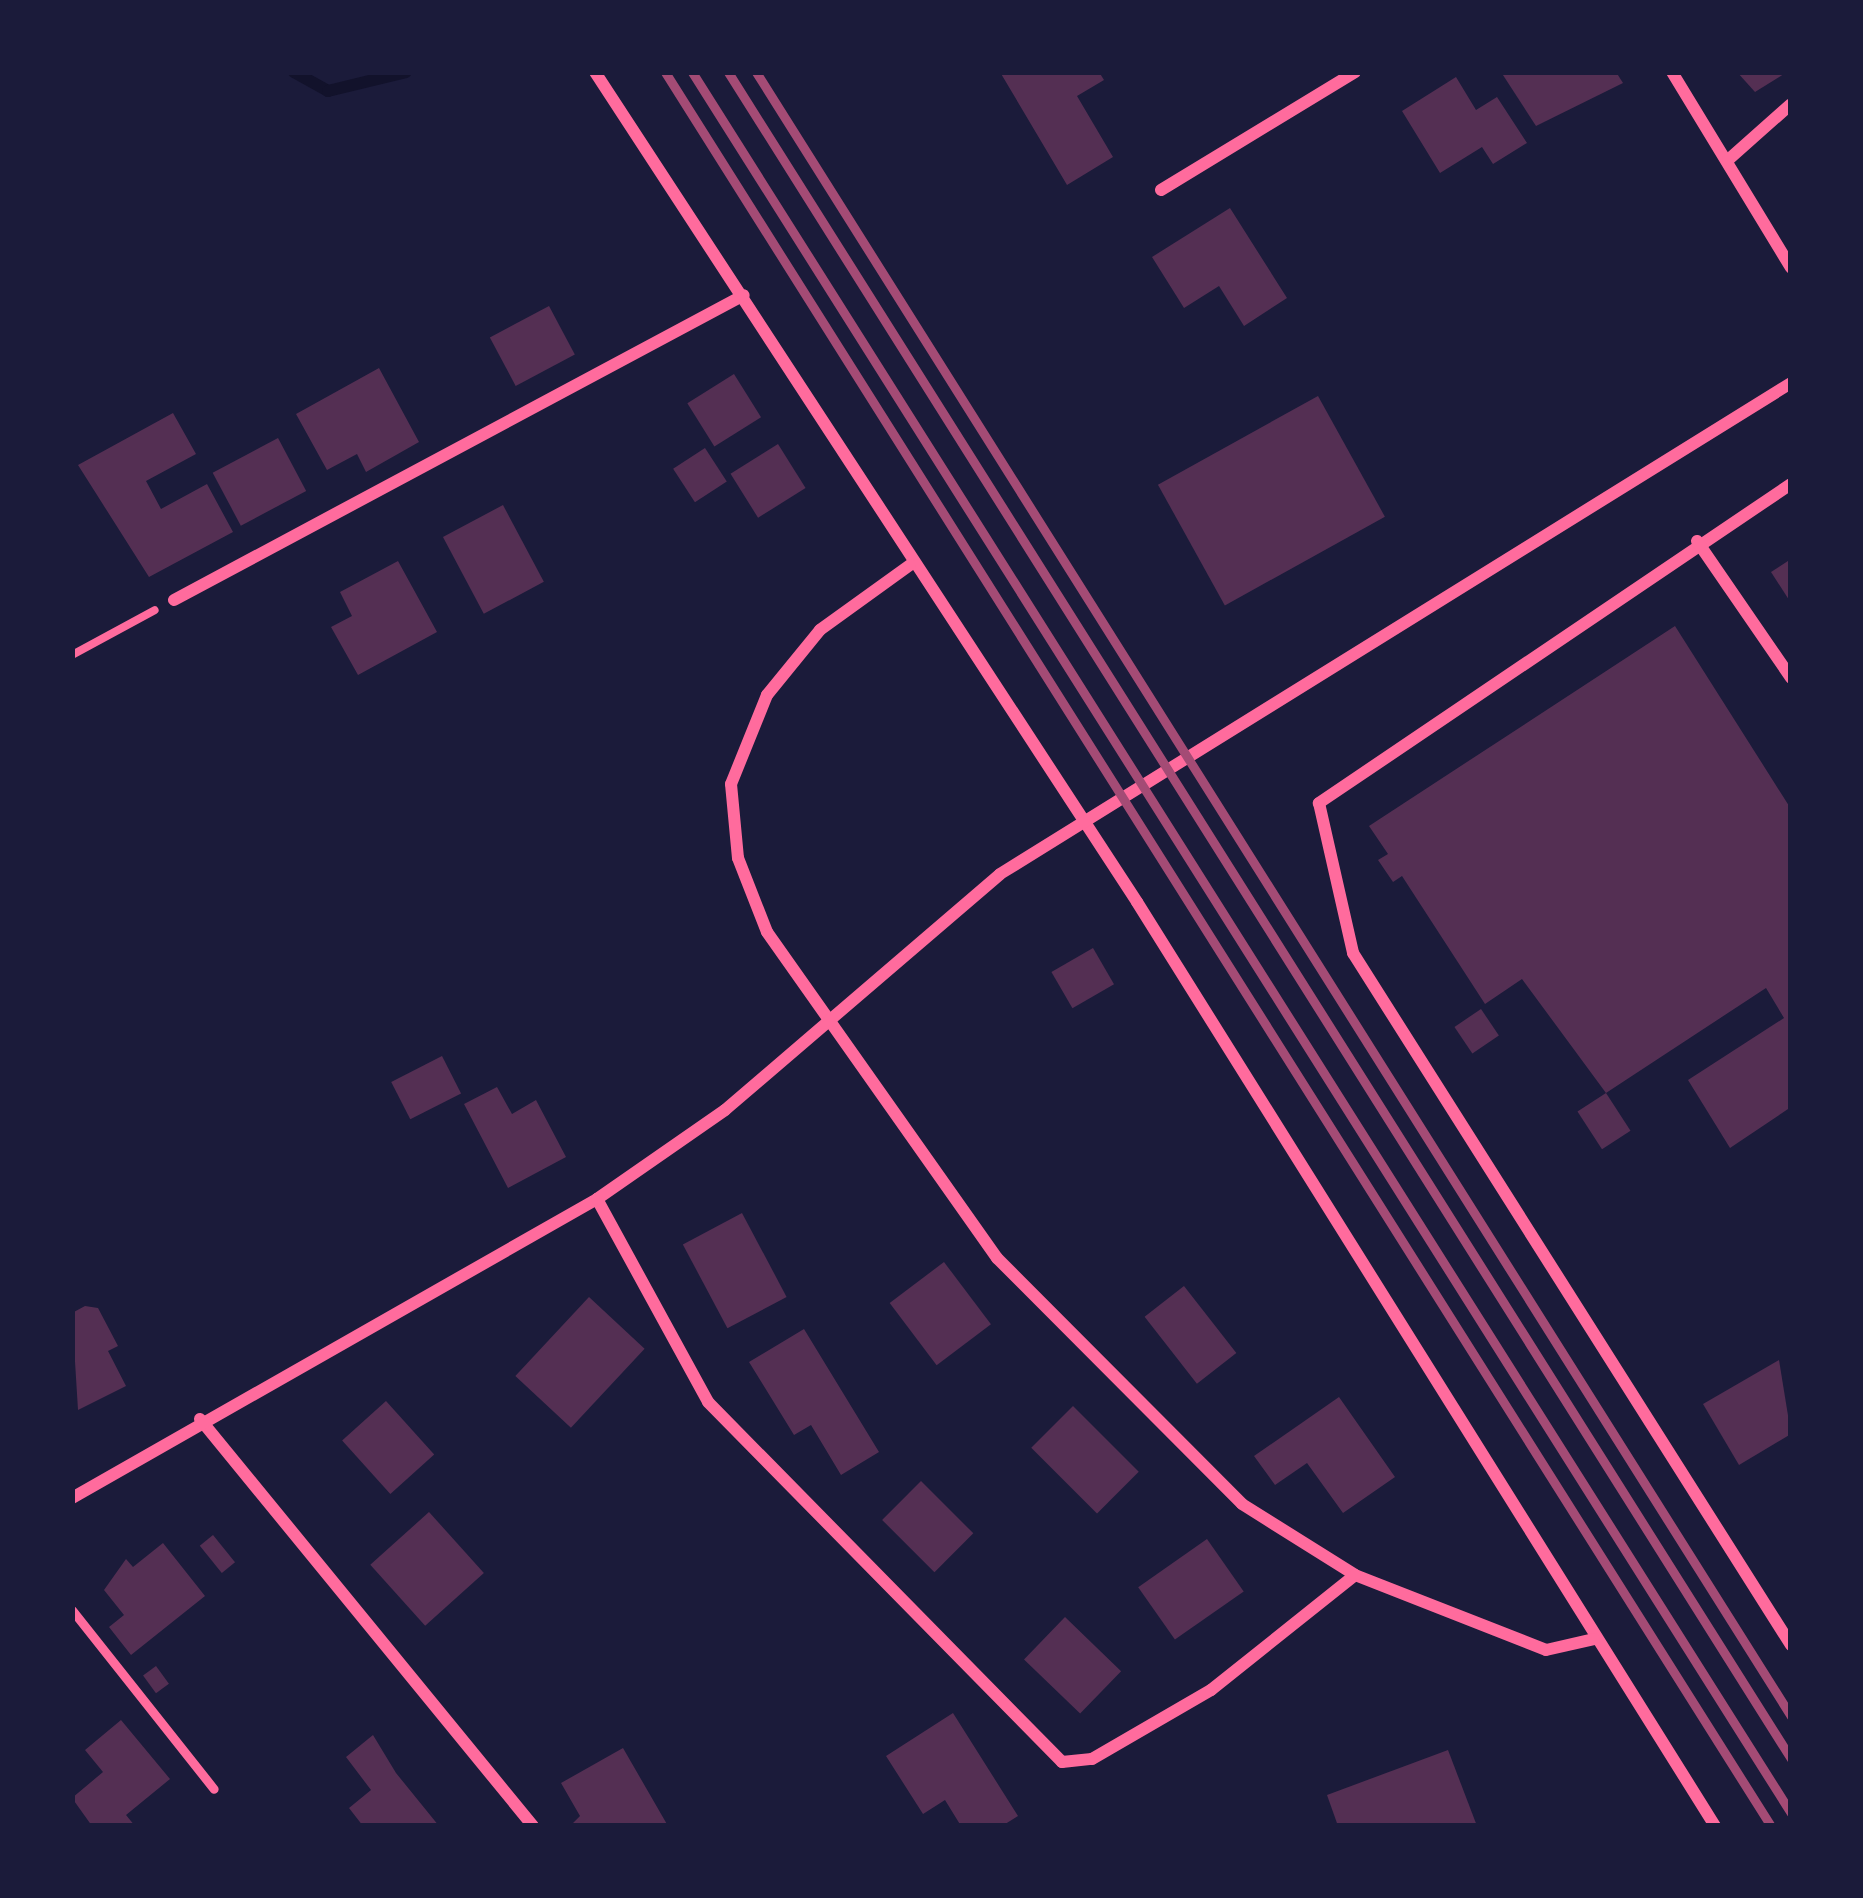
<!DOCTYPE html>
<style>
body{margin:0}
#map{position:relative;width:1863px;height:1898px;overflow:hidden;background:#1b1b3a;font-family:"Noto Serif",serif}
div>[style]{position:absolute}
.stream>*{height:12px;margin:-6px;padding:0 6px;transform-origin:6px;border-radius:6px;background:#12122b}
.building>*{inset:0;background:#542f53;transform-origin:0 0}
.path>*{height:8px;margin:-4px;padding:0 4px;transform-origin:4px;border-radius:4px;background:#ff6b9d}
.service>*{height:9px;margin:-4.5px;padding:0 4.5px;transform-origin:4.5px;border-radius:4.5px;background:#ff6b9d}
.minor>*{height:12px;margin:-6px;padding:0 6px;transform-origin:6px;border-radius:6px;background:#ff6b9d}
.rail>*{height:9px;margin:-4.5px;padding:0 4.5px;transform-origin:4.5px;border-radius:4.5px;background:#a44b75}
span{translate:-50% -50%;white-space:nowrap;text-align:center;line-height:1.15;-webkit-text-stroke:9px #1b1b3a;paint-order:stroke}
.frame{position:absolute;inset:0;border:75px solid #1b1b3a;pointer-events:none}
</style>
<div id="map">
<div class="stream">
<div style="left:294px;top:72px;width:39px;rotate:29deg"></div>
<div style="left:328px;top:91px;width:80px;rotate:-13.7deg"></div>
</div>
<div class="building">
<div style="clip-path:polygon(1000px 72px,1099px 72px,1104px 80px,1077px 96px,1113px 157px,1067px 185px)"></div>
<div style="clip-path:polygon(1501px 72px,1616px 72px,1623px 83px,1536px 126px)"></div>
<div style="clip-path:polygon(1737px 72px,1787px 72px,1755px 92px)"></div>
<div style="clip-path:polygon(1456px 77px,1476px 110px,1497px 97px,1527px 143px,1493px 164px,1482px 147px,1440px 173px,1402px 111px)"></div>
<div style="clip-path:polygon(1230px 208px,1287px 298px,1244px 326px,1219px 286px,1184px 308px,1152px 257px)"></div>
<div style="left:549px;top:306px;width:55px;height:67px;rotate:62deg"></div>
<div style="clip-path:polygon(379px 368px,419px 442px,366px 472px,357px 454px,327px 470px,296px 414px)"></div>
<div style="left:734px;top:374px;width:51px;height:55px;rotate:58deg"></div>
<div style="left:1318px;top:396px;width:138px;height:183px;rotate:61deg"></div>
<div style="clip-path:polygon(173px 413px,196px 454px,146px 481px,161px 509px,207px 484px,233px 532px,149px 577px,78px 465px)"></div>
<div style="left:278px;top:438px;width:60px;height:74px;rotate:62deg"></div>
<div style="left:778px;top:444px;width:52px;height:56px;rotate:58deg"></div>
<div style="left:705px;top:448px;width:40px;height:38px;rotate:57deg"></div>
<div style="left:503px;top:505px;width:87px;height:68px;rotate:62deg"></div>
<div style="clip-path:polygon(1791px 559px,1791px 603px,1771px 572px)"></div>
<div style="clip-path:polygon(398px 561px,437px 632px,358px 675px,331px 627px,352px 616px,340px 592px)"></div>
<div style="clip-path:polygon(1675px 626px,1791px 809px,1791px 1107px,1730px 1148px,1688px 1080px,1784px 1018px,1766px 988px,1606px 1093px,1522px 979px,1485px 1004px,1402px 876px,1393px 882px,1378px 860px,1388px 854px,1369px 826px)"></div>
<div style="left:1093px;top:948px;width:42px;height:48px;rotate:60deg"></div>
<div style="left:1481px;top:1009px;width:32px;height:32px;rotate:56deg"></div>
<div style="left:442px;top:1056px;width:42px;height:57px;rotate:63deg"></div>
<div style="clip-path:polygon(497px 1087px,512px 1114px,536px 1100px,566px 1157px,508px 1188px,464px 1104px)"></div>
<div style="left:1606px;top:1093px;width:45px;height:34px;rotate:57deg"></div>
<div style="left:742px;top:1213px;width:95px;height:67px;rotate:62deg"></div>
<div style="left:944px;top:1262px;width:78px;height:68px;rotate:53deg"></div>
<div style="left:1184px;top:1286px;width:85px;height:50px;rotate:52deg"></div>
<div style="left:589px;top:1297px;width:76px;height:108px;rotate:43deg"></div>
<div style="clip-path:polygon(85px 1306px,98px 1308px,118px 1346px,108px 1351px,126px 1386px,78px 1410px,72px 1313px)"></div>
<div style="clip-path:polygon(804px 1329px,879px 1452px,841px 1475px,811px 1425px,794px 1435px,749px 1362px)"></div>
<div style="clip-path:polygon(1779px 1360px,1791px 1434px,1739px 1465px,1703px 1404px)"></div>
<div style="clip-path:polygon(1339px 1397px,1395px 1477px,1343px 1513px,1307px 1463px,1275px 1485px,1254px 1456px)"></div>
<div style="left:386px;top:1401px;width:72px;height:59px;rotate:48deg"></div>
<div style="left:1073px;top:1406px;width:93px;height:59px;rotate:45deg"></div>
<div style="left:921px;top:1481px;width:74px;height:55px;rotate:45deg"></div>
<div style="left:429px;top:1512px;width:82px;height:79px;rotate:48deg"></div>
<div style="left:213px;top:1535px;width:35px;height:17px;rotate:51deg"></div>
<div style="left:1207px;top:1539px;width:64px;height:84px;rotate:55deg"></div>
<div style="clip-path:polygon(163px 1543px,205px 1596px,131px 1655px,109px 1627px,124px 1615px,104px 1590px,126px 1559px,133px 1567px)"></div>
<div style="left:1065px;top:1617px;width:78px;height:59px;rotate:44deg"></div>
<div style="left:156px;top:1666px;width:22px;height:16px;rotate:54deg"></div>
<div style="clip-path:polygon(953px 1713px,1018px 1816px,1002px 1826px,961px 1826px,945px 1800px,923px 1814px,886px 1756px)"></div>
<div style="clip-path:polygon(121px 1720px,170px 1779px,126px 1815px,135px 1826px,92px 1826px,72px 1798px,103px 1772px,85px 1750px)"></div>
<div style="clip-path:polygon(373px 1735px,396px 1773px,439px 1826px,363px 1826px,349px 1808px,371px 1790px,346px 1757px)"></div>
<div style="clip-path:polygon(623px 1748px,668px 1826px,570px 1826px,580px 1816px,561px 1783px)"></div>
<div style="clip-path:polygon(1448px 1750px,1477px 1826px,1338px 1826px,1327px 1795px)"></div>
</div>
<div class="path">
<div style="left:72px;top:655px;width:94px;rotate:-28.5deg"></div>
</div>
<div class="service">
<div style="left:72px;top:1610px;width:228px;rotate:51.6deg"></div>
</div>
<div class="minor">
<div style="left:595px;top:72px;width:991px;rotate:56.85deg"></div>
<div style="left:1137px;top:902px;width:1090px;rotate:57.97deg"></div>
<div style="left:1672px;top:72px;width:229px;rotate:58.7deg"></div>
<div style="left:1728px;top:160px;width:84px;rotate:-41.6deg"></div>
<div style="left:1161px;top:190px;width:227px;rotate:-31.3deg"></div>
<div style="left:1791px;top:484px;width:570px;rotate:145.95deg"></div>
<div style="left:1319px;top:803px;width:154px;rotate:77.2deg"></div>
<div style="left:1353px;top:953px;width:819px;rotate:57.67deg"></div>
<div style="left:1697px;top:541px;width:166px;rotate:55.5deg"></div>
<div style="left:910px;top:565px;width:111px;rotate:144.2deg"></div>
<div style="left:820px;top:630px;width:84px;rotate:129.2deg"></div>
<div style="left:767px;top:695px;width:96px;rotate:112deg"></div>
<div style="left:731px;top:784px;width:74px;rotate:84.6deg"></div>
<div style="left:738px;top:858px;width:79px;rotate:68.6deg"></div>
<div style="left:767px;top:932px;width:399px;rotate:54.8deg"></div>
<div style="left:997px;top:1258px;width:347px;rotate:45.1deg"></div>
<div style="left:1242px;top:1504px;width:133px;rotate:32.1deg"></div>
<div style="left:1355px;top:1575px;width:205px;rotate:21.4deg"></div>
<div style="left:1546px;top:1650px;width:49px;rotate:-12.9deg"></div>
<div style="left:174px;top:600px;width:646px;rotate:-28.15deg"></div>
<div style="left:597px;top:1199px;width:231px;rotate:61.3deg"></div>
<div style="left:708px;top:1402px;width:505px;rotate:45.48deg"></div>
<div style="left:1062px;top:1762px;width:30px;rotate:-6deg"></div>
<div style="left:1092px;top:1759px;width:138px;rotate:-30.1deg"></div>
<div style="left:1211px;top:1690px;width:184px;rotate:-38.6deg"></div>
<div style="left:200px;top:1419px;width:526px;rotate:50.71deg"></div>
<div style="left:72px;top:1498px;width:604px;rotate:-29.66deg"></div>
<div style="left:597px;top:1199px;width:156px;rotate:-34.8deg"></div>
<div style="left:725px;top:1110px;width:362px;rotate:-40.6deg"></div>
<div style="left:1000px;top:874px;width:931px;rotate:-31.83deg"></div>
</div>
<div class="rail">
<div style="left:665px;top:72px;width:2074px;rotate:57.77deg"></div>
<div style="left:692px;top:72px;width:2059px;rotate:57.74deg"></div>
<div style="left:728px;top:72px;width:1994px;rotate:57.78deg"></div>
<div style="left:756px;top:72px;width:1943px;rotate:57.81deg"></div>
</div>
<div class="frame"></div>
</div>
